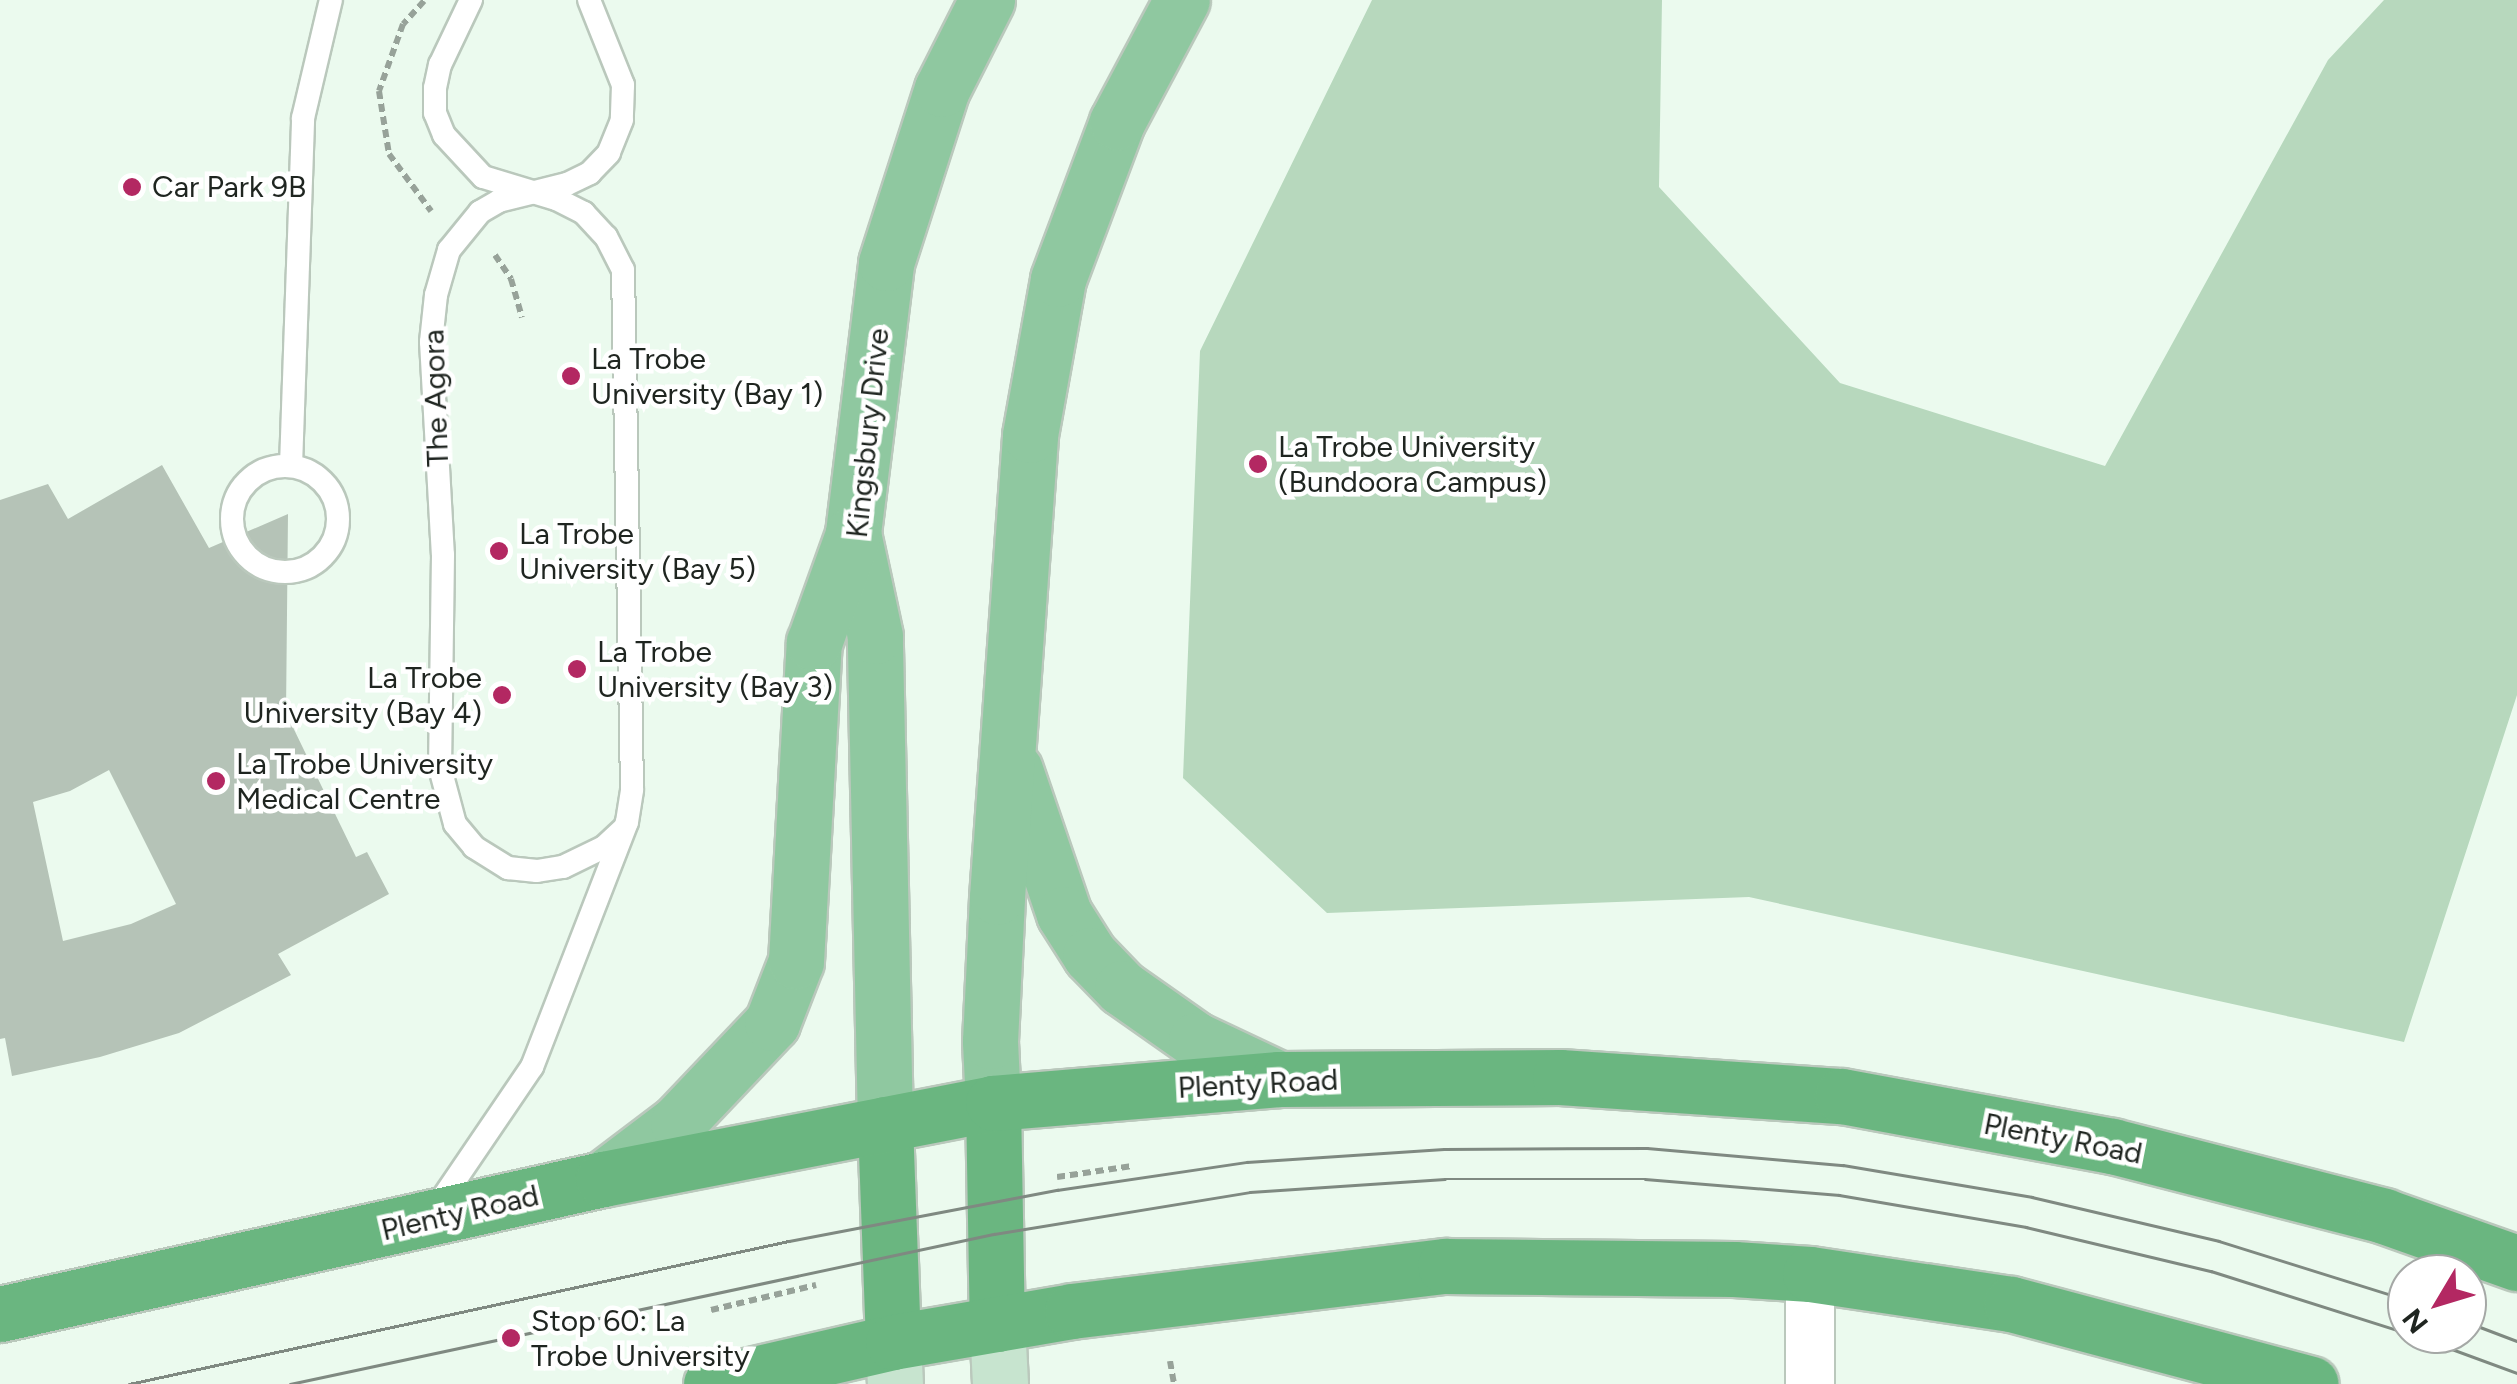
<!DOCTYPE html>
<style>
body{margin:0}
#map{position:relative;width:2517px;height:1384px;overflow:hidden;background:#ebfaee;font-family:Figtree,sans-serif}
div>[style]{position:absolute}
.green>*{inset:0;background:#b7d8bd}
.building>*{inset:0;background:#b5c3b7}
.path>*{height:6px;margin-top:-3px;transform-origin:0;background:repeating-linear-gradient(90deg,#97a299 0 8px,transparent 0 13px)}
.roads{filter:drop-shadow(2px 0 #bac8bc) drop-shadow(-2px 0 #bac8bc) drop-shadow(0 2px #bac8bc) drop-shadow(0 -2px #bac8bc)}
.service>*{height:22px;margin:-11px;padding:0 11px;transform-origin:11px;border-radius:11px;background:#fff}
.service>.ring{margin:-11px;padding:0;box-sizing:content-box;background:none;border:22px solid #fff;border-radius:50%}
.minor>*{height:48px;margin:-24px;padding:0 24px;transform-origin:24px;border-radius:24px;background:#fff}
.secondary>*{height:55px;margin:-27.5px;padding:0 27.5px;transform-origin:27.5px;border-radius:27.5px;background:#c7e4cf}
.primary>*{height:55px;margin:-27.5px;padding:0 27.5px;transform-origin:27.5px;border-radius:27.5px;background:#8fc8a0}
.trunk>*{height:55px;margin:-27.5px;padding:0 27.5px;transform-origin:27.5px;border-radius:27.5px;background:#6ab680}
.tram>*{height:2.5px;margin:-1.25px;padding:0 1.25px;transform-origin:1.25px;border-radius:1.25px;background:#7f8981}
.dots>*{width:28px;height:28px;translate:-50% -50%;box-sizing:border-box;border:5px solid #fff;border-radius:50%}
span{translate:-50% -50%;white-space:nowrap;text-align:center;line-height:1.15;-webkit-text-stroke:9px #fff;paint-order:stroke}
.poi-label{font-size:30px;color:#1f2520}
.left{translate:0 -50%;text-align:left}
.right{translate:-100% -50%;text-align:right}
.street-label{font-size:30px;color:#1f2520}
.north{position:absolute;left:2387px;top:1254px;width:100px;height:100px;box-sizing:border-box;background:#fff;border:2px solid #a5a8a6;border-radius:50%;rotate:232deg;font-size:28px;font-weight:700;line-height:40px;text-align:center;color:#1f2520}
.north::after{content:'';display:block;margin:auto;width:35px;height:45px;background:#b32862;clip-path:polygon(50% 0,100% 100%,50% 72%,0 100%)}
</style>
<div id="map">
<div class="green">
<div style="clip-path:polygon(1372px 0,1662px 0,1659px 187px,1840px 383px,2105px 466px,2328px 60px,2384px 0,2517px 0,2517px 695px,2404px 1042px,1749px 897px,1327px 913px,1183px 778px,1200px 351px)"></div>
</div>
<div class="building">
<div style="clip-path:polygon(evenodd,162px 465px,209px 548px,288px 514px,286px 713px,356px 857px,367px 852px,389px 894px,278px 954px,291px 975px,179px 1033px,100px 1057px,12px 1076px,5px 1038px,0 1039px,0 500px,48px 484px,68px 519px,162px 465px,109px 770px,176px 904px,131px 924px,63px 941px,33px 802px,70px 791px,109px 770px)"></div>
</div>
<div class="path">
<div style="left:424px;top:1px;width:31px;rotate:132deg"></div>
<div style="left:403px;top:24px;width:71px;rotate:109.7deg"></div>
<div style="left:379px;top:91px;width:64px;rotate:81deg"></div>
<div style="left:389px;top:154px;width:71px;rotate:53.6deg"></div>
<div style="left:495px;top:255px;width:29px;rotate:56deg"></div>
<div style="left:511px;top:279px;width:40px;rotate:74deg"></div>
<div style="left:1057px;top:1177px;width:76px;rotate:-8.3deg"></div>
<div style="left:711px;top:1310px;width:108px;rotate:-13.4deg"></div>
<div style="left:1170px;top:1361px;width:23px;rotate:80deg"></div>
</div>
<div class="roads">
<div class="service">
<div style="left:589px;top:0;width:92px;rotate:68.2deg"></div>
<div style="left:623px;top:85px;width:35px;rotate:92deg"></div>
<div style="left:622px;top:120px;width:35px;rotate:112deg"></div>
<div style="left:609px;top:153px;width:28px;rotate:134deg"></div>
<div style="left:590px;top:173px;width:25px;rotate:154deg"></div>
<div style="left:567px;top:184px;width:70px;rotate:166deg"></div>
<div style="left:499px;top:201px;width:22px;rotate:150deg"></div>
<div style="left:480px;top:212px;width:49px;rotate:129.2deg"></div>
<div style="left:449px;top:250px;width:47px;rotate:106.1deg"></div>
<div style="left:436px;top:295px;width:47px;rotate:96.1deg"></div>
<div style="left:431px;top:342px;width:213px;rotate:86.8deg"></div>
<div style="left:443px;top:555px;width:213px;rotate:90.8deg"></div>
<div style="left:440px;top:768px;width:58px;rotate:75deg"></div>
<div style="left:455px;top:824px;width:30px;rotate:50deg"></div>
<div style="left:474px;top:847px;width:40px;rotate:32deg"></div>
<div style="left:508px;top:868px;width:29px;rotate:6deg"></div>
<div style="left:537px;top:871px;width:26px;rotate:-9deg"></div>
<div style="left:563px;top:867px;width:46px;rotate:-26deg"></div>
<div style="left:604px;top:847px;width:25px;rotate:-43deg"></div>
<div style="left:291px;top:466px;width:348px;rotate:-88deg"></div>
<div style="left:303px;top:118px;width:121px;rotate:-76.7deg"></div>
<div class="ring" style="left:232px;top:466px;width:84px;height:84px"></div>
<div style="left:436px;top:1208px;width:171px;rotate:-55.8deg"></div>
<div style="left:532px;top:1067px;width:263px;rotate:-68.8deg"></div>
<div style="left:627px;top:822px;width:33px;rotate:-81deg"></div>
<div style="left:632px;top:789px;width:519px;rotate:-90.99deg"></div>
<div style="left:623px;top:270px;width:37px;rotate:-117deg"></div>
<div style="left:606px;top:237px;width:33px;rotate:-133deg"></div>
<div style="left:584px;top:213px;width:31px;rotate:-153deg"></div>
<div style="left:556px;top:199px;width:76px;rotate:-163.2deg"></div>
<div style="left:483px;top:177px;width:57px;rotate:-132.9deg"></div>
<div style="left:444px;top:135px;width:24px;rotate:-112deg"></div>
<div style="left:435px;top:113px;width:25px;rotate:-90deg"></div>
<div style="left:435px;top:88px;width:24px;rotate:-78deg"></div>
<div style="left:440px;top:65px;width:72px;rotate:-64.5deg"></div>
</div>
<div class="minor">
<div style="left:1810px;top:1274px;width:110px;rotate:90deg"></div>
</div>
<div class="secondary">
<div style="left:997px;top:1324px;width:60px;rotate:87.1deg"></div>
<div style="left:893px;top:1342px;width:42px;rotate:87.3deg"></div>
</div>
<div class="primary">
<div style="left:1015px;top:770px;width:152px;rotate:71.2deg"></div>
<div style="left:1064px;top:914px;width:49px;rotate:57.6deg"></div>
<div style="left:1090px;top:955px;width:46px;rotate:45.9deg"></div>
<div style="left:1122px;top:988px;width:90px;rotate:35.1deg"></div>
<div style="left:1196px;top:1040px;width:92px;rotate:25.2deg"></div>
<div style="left:993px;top:1103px;width:62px;rotate:-92.8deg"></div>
<div style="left:990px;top:1041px;width:144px;rotate:-87.2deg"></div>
<div style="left:997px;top:897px;width:463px;rotate:-85.9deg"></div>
<div style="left:1030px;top:435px;width:158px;rotate:-79.8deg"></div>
<div style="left:1058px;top:279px;width:168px;rotate:-69.4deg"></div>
<div style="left:1117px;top:122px;width:138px;rotate:-62deg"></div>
<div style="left:885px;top:1124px;width:488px;rotate:-91.2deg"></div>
<div style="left:875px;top:636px;width:105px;rotate:-102.1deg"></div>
<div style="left:853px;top:533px;width:272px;rotate:-83deg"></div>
<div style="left:886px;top:263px;width:183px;rotate:-72.2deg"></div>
<div style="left:942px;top:89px;width:100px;rotate:-63.2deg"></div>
<div style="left:603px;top:1179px;width:94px;rotate:-37.2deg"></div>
<div style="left:678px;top:1122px;width:137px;rotate:-46.5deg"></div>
<div style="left:772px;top:1023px;width:66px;rotate:-68.8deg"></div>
<div style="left:796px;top:961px;width:319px;rotate:-86.8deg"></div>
<div style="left:814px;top:643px;width:116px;rotate:-70.3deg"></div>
</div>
<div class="trunk">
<div style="left:993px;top:1103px;width:221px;rotate:89deg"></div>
<div style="left:885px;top:1124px;width:218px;rotate:87.9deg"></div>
<div style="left:0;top:1314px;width:618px;rotate:-12.62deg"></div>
<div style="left:603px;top:1179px;width:397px;rotate:-11deg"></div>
<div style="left:993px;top:1103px;width:287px;rotate:-4.8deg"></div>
<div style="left:1279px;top:1079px;width:281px;rotate:-0.4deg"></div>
<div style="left:1560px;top:1077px;width:283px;rotate:3.9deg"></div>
<div style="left:1842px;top:1096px;width:275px;rotate:10.5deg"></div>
<div style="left:2112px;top:1146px;width:281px;rotate:14.4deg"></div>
<div style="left:2384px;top:1216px;width:141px;rotate:19.5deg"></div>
<div style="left:711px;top:1384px;width:187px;rotate:-13deg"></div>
<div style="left:893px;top:1342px;width:182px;rotate:-9.8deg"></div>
<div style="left:1072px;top:1311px;width:376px;rotate:-6.9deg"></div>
<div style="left:1445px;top:1266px;width:289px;rotate:0.6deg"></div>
<div style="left:1734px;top:1269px;width:76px;rotate:3.8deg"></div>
<div style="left:1810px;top:1274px;width:203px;rotate:8.5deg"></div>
<div style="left:2011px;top:1304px;width:310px;rotate:14.9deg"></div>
</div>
</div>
<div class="tram">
<div style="left:2467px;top:1322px;width:53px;rotate:20.8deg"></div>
<div style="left:2411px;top:1334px;width:113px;rotate:20.2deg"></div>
<div style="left:129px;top:1384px;width:675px;rotate:-12.23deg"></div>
<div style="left:789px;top:1241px;width:273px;rotate:-10.8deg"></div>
<div style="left:1057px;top:1190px;width:192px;rotate:-8.4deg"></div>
<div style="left:1247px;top:1162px;width:197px;rotate:-3.8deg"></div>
<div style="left:1444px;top:1149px;width:203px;rotate:-0.3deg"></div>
<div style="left:1647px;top:1148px;width:197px;rotate:5deg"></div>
<div style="left:1843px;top:1165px;width:192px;rotate:9.6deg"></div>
<div style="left:2032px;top:1197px;width:192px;rotate:13.2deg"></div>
<div style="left:2219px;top:1241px;width:197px;rotate:17.4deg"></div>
<div style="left:290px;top:1384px;width:720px;rotate:-12.03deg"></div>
<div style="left:994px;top:1234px;width:259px;rotate:-9.3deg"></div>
<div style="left:1250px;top:1192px;width:195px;rotate:-3.8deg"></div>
<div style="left:1445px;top:1179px;width:200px"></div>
<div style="left:1645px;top:1179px;width:195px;rotate:4.7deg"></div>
<div style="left:1839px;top:1195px;width:190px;rotate:9.7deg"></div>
<div style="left:2026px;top:1227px;width:190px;rotate:13.4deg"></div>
<div style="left:2211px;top:1271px;width:206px;rotate:17.6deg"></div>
</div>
<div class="dots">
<div style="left:132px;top:187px;background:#b32862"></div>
<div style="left:571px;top:376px;background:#b32862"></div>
<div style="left:1258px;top:464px;background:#b32862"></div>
<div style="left:499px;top:551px;background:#b32862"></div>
<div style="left:577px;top:669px;background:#b32862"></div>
<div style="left:502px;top:695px;background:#b32862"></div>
<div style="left:216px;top:781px;background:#b32862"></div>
<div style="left:511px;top:1338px;background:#b32862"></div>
</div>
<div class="poi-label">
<span class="left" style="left:152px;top:187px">Car Park 9B</span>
<span class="left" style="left:591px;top:376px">La Trobe<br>University (Bay 1)</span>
<span class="left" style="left:1278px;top:464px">La Trobe University<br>(Bundoora Campus)</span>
<span class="left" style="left:519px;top:551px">La Trobe<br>University (Bay 5)</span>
<span class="left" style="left:597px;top:669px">La Trobe<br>University (Bay 3)</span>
<span class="right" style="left:482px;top:695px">La Trobe<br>University (Bay 4)</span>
<span class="left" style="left:236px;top:781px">La Trobe University<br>Medical Centre</span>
<span class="left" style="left:531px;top:1338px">Stop 60: La<br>Trobe University</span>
</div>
<div class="street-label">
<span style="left:436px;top:398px;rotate:-92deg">The Agora</span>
<span style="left:868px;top:433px;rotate:-84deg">Kingsbury Drive</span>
<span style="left:1258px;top:1084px;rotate:-3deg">Plenty Road</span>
<span style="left:2063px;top:1139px;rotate:11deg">Plenty Road</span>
<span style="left:460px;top:1213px;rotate:-13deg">Plenty Road</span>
</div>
<div class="north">N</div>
</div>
